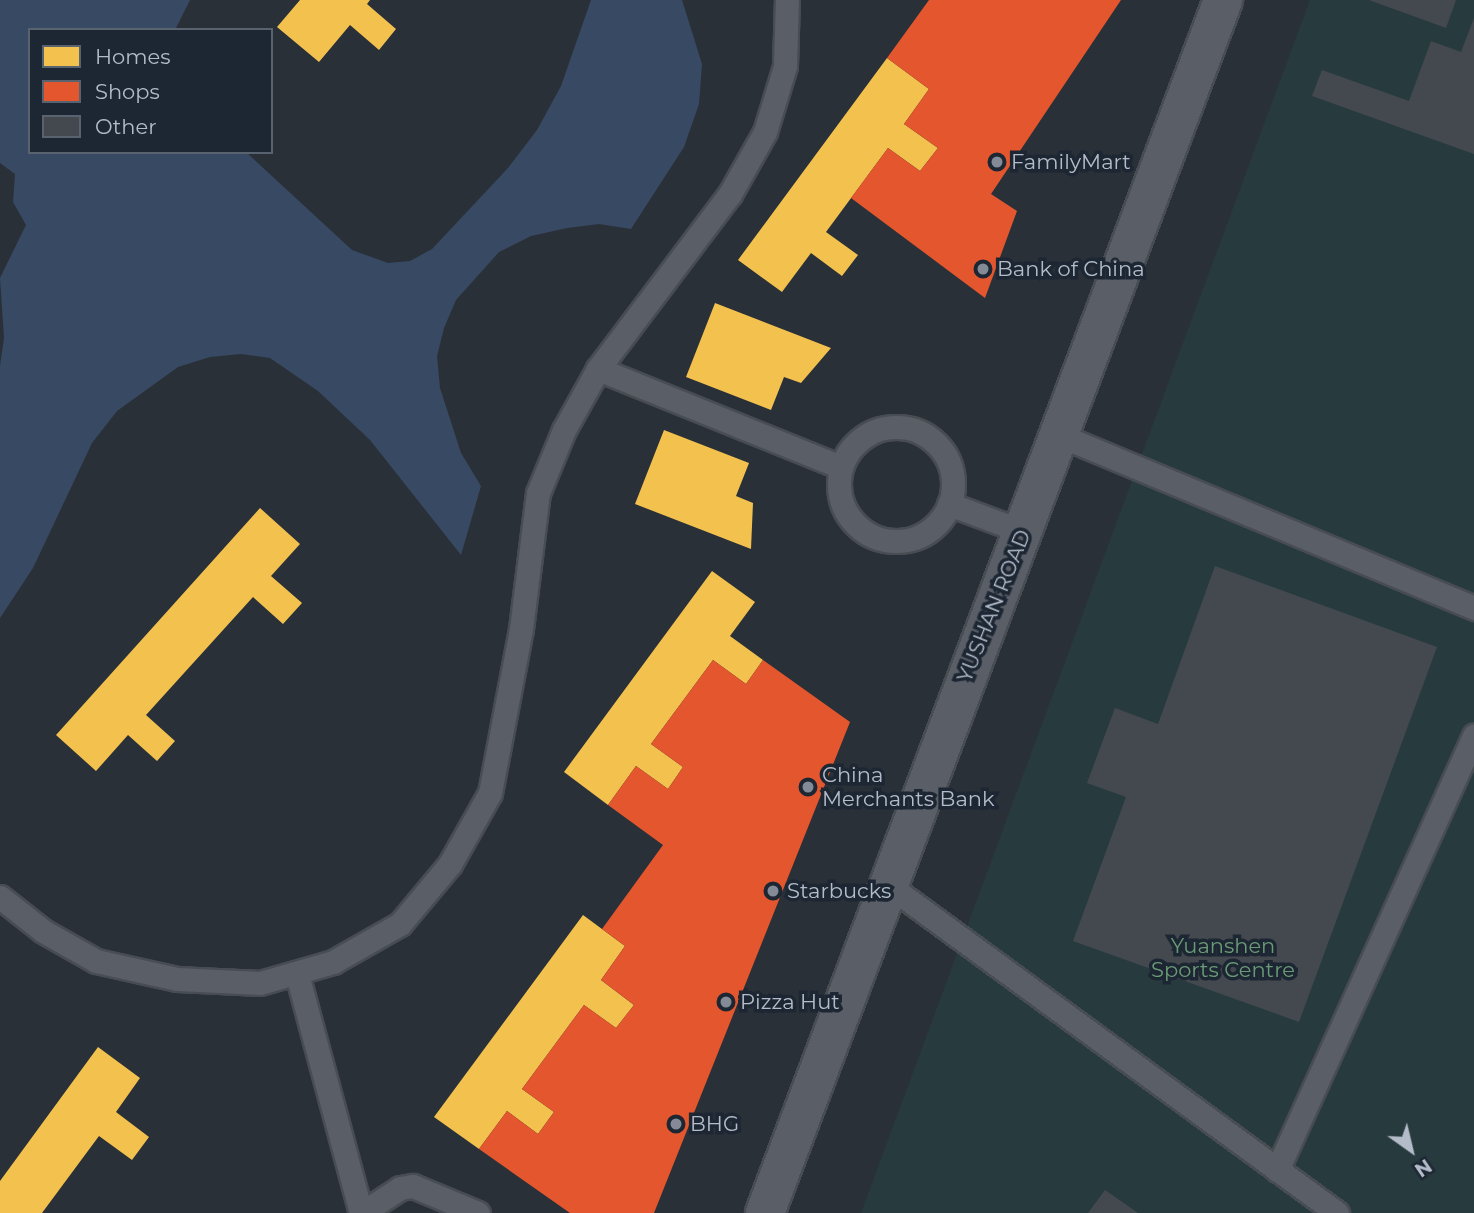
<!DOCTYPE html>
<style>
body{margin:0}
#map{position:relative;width:1474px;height:1213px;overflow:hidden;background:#2a3038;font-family:Montserrat,sans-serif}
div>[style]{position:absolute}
.green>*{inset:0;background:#273a3e}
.water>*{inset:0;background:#384963}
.homes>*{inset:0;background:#f2c14e}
.shops>*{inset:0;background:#e4572e}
.building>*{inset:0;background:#444950}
.roads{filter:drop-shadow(2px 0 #484c53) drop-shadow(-2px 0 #484c53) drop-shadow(0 2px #484c53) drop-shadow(0 -2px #484c53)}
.service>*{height:23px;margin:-11.5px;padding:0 11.5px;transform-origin:11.5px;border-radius:11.5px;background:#5a5e66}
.service>.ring{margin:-11.5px;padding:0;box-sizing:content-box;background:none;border:23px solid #5a5e66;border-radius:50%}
.tertiary>*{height:38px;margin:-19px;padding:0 19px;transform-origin:19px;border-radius:19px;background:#5a5e66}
.dots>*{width:19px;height:19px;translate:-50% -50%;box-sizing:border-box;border:4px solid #1d2633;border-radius:50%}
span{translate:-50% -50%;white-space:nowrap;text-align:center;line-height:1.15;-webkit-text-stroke:7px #1d2633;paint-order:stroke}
.poi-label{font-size:21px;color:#b4bcc9}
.left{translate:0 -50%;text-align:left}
.street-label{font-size:21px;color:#b4bcc9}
.park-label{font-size:21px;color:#6b9a76}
.legend{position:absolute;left:28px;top:28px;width:245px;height:126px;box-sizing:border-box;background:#1d2633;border:2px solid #59626f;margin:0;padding:9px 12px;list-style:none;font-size:21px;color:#b4bcc9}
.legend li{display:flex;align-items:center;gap:14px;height:35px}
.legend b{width:35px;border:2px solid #59626f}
.north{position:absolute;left:1376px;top:1115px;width:70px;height:70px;-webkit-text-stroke:5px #1d2633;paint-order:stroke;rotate:146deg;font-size:19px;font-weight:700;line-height:28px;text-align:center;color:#b4bcc9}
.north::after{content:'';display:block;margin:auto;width:24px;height:32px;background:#b4bcc9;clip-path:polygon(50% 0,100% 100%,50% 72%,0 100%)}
</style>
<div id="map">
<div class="green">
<div style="clip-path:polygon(1310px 0,1474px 0,1474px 1213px,861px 1213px)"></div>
</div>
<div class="water">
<div style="clip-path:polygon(0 0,190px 0,175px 30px,30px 30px,30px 152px,246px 152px,352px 250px,388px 263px,410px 261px,432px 249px,508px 168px,537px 130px,561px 86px,591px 0,682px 0,702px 64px,699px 104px,684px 147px,631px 229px,599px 224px,567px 228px,531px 236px,499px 252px,456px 300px,444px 328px,437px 356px,440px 388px,461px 453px,481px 486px,461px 555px,370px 440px,318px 391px,270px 358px,241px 354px,210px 357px,178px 367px,117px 411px,92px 443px,33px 568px,0 618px,0 366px,4px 338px,0 278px,26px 225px,13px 202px,15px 174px,0 163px)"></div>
</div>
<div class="homes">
<div style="clip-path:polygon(300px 0,370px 0,367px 4px,396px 29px,379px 50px,350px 25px,319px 62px,277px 27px)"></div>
<div style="clip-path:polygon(887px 58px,929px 89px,904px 124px,938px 148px,920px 171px,888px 148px,826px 232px,858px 255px,842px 276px,811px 253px,782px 292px,738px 260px)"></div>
<div style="clip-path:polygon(715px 303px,831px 348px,801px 383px,784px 377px,771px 410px,686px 377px)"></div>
<div style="clip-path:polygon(664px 430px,749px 463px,736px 496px,753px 503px,751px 549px,635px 504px)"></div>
<div style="clip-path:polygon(260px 508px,300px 544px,271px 576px,302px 603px,283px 624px,253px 597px,146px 715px,175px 741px,157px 761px,128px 735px,96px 771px,56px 735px)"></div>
<div style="clip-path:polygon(712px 571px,755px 602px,730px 636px,763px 660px,746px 684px,713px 660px,651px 744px,683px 767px,668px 789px,636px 766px,608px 805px,564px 772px)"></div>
<div style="clip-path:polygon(583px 915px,625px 946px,601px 980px,634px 1005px,616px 1028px,584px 1005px,522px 1089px,554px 1112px,538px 1134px,507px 1111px,479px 1149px,434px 1117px)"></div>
<div style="clip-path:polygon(98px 1047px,140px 1078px,116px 1112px,149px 1137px,132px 1160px,99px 1136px,42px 1213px,0 1213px,0 1181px)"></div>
</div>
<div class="shops">
<div style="clip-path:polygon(929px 0,1121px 0,991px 194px,1017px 211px,985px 298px,851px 198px,888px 148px,920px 171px,938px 148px,904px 124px,929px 89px,887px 58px)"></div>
<div style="clip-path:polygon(713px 660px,746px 684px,763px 660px,850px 722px,654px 1213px,570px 1213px,479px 1149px,507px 1111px,538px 1134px,554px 1112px,522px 1089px,584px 1005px,616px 1028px,634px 1005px,601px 980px,625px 946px,602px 929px,663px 845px,608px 805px,636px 766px,668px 789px,683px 767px,651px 744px)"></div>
</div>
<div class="building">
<div style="clip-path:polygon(1369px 0,1456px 0,1446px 28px)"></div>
<div style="clip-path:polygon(1474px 18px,1474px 154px,1312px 96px,1322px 70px,1409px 101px,1431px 41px,1461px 52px)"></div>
<div style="clip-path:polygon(1215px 566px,1437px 647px,1299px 1022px,1073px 941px,1126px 797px,1087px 783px,1115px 708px,1158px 724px)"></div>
<div style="clip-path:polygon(1105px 1190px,1138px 1213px,1088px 1213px)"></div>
</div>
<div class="roads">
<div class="service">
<div style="left:598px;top:369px;width:262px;rotate:22deg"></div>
<div class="ring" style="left:839px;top:427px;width:91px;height:91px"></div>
<div style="left:1059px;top:435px;width:450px;rotate:22.6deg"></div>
<div style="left:949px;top:504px;width:80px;rotate:20.5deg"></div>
<div style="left:888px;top:885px;width:556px;rotate:36.15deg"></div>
<div style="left:0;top:897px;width:55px;rotate:38.3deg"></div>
<div style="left:43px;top:931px;width:61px;rotate:29.5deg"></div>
<div style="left:96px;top:961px;width:83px;rotate:12.5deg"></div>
<div style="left:177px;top:979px;width:83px;rotate:2.8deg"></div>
<div style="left:260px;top:983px;width:76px;rotate:-16deg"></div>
<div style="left:333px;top:962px;width:77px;rotate:-29.6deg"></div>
<div style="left:400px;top:924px;width:78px;rotate:-50.2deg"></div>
<div style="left:450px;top:864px;width:81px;rotate:-60.6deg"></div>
<div style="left:490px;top:793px;width:167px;rotate:-79.3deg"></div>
<div style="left:521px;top:629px;width:137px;rotate:-82.9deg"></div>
<div style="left:538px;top:493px;width:68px;rotate:-67.6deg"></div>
<div style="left:564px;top:430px;width:70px;rotate:-60.9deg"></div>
<div style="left:598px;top:369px;width:219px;rotate:-53deg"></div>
<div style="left:730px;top:194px;width:71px;rotate:-60.6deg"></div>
<div style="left:765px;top:132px;width:69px;rotate:-73.1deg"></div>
<div style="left:785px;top:66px;width:66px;rotate:-88.3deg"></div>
<div style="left:297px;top:974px;width:247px;rotate:75deg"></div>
<div style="left:1277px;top:1170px;width:477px;rotate:-65.6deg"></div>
<div style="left:362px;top:1213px;width:45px;rotate:-33.3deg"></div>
<div style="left:400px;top:1188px;width:13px;rotate:-9deg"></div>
<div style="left:413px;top:1186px;width:70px;rotate:22.6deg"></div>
</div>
<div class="tertiary">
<div style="left:765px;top:1213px;width:1297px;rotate:-69.31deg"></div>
</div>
</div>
<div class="dots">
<div style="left:997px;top:162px;background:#848b96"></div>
<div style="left:983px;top:269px;background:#848b96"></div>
<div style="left:808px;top:787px;background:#848b96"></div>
<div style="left:773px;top:891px;background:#848b96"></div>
<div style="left:726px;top:1002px;background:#848b96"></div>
<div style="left:676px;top:1124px;background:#848b96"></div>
</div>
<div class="poi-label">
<span class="left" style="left:1011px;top:162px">FamilyMart</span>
<span class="left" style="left:997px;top:269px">Bank of China</span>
<span class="left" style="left:822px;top:787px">China<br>Merchants Bank</span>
<span class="left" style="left:787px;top:891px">Starbucks</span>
<span class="left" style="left:740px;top:1002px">Pizza Hut</span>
<span class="left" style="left:690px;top:1124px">BHG</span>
</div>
<div class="street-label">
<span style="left:994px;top:606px;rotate:-68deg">YUSHAN ROAD</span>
</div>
<div class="park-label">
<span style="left:1223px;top:958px">Yuanshen<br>Sports Centre</span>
</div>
<ul class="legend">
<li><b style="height:19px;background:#f2c14e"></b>Homes</li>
<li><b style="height:19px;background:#e4572e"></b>Shops</li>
<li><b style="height:19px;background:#444950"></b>Other</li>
</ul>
<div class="north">N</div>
</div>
